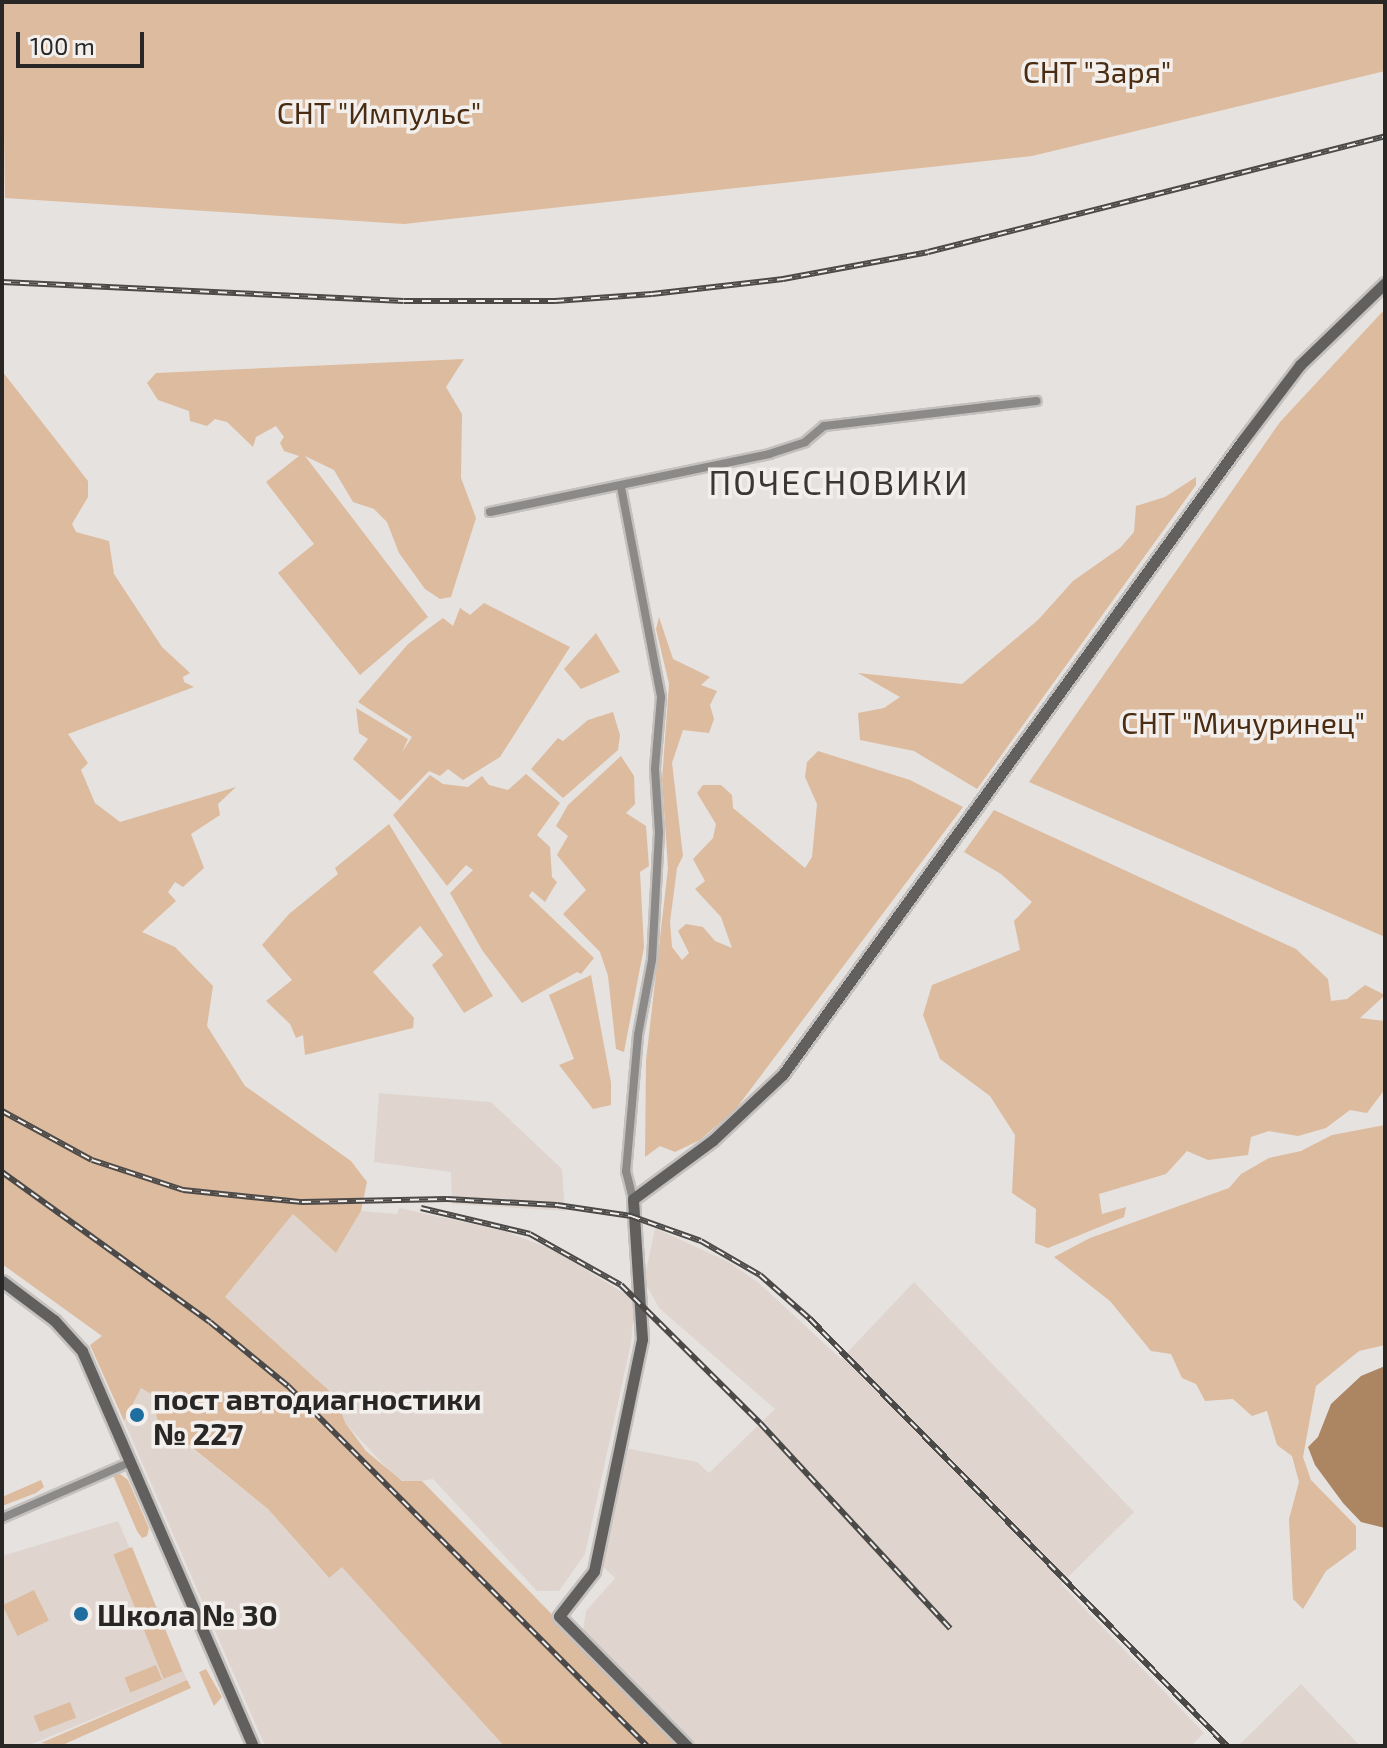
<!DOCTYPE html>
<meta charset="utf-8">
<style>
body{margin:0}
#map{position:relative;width:1387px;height:1748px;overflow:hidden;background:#e6e2df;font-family:"Exo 2",sans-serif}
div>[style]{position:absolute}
.built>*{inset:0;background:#dfd5ce}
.green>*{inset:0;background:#ddbb9e;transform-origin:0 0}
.water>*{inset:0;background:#ac8563}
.roads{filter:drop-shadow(2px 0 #c4c0be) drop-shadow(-2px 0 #c4c0be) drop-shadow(0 2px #c4c0be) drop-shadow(0 -2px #c4c0be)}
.street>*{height:8px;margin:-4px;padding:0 4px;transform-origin:4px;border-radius:4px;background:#8b8a89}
.secondary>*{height:11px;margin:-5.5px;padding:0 5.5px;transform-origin:5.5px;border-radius:5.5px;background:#62605e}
.rail>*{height:6px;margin-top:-3px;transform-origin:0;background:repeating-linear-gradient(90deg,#f3efed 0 9px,#4c4a49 0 18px);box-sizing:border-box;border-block:2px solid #4c4a49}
.dots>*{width:22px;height:22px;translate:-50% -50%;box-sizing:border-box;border:4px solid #f3efed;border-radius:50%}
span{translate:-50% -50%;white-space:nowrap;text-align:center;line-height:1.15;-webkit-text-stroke:7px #f3efed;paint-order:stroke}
.park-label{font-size:30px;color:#492c11}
.poi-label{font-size:30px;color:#282726;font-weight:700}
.left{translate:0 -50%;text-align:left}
.quarter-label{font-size:34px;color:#3a3836;letter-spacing:2px}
.frame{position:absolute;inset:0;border:4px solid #282726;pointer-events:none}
.scale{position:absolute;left:16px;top:32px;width:128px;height:36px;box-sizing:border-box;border:4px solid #282726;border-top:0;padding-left:10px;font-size:24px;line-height:28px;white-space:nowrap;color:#282726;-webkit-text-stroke:6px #f3efed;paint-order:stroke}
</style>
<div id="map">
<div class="built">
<div style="clip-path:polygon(379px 1093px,491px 1102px,562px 1169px,565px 1211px,452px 1204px,451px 1172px,374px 1162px)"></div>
<div style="clip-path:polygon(399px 1208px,504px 1231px,554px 1250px,635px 1300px,631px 1343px,585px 1554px,559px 1591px,537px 1591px,433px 1479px,409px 1483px,395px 1477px,346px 1424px,334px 1395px,225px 1297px,293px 1214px,336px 1253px,361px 1211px,397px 1214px)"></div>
<div style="clip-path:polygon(655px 1228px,727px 1261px,759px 1283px,841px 1359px,914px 1282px,1134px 1512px,1061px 1584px,1204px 1733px,1191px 1746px,697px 1746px,583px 1630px,586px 1611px,615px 1578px,601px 1565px,625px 1448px,697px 1462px,709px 1473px,775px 1409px,659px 1308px,644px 1281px)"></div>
<div style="clip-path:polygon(141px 1387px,153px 1395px,157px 1420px,268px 1509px,328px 1578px,342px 1566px,504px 1746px,265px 1746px,124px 1421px)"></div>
<div style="clip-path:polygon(118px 1521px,187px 1680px,27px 1746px,2px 1746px,2px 1556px)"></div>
<div style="clip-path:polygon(1301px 1684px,1360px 1746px,1238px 1746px,1239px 1745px)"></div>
</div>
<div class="green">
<div style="clip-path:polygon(2px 2px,1385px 2px,1385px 71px,1032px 156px,404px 224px,5px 198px)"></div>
<div style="clip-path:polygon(1385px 309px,1385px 937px,1029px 782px,1280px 422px)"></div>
<div style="clip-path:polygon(464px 359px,446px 387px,462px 414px,461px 478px,476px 518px,451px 597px,440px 599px,425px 589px,399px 553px,387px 522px,374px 509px,353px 502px,334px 470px,305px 456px,428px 617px,360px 675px,278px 573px,314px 544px,266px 482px,299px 456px,284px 451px,280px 443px,284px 437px,276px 426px,256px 437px,253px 447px,227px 422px,215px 419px,207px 426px,190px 421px,189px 411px,158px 400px,147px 383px,156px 373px)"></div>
<div style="clip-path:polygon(2px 371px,88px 481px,88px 497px,72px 524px,76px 532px,109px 541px,114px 574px,162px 647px,190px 673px,183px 677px,184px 682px,194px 687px,68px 734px,88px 763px,81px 770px,95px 803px,120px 822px,236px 787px,218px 804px,220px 815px,191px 834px,204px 868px,183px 887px,175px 882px,168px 892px,176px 901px,142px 932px,175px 947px,213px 986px,207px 1026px,245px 1086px,351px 1161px,367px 1182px,361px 1211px,336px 1253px,293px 1214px,225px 1297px,334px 1395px,346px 1424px,366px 1451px,402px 1481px,422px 1481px,680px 1746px,504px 1746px,342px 1567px,329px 1578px,268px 1509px,157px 1419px,153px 1395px,141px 1388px,124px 1421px,90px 1345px,102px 1336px,2px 1264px)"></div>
<div style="clip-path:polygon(1196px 477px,1196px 485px,977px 789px,914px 751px,860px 740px,858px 713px,884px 708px,900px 697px,858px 673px,962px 684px,1038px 620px,1073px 581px,1120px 548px,1134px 532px,1136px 506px,1165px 497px)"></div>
<div style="clip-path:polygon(484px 603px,570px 647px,500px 757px,463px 780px,448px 769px,440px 776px,429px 771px,400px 801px,353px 759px,368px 739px,359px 733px,356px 708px,408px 739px,402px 752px,412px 737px,358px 702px,408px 644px,443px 618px,453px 626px,460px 608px,470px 615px)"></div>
<div style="clip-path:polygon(659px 617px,673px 659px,710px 677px,701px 685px,717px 691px,710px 705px,714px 719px,709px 733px,683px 730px,672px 763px,683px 856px,677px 868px,670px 922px,672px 947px,682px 960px,689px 953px,678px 931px,686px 924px,703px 927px,715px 941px,732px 948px,721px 917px,695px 889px,705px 881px,693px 859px,713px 838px,716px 824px,697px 793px,703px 785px,721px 785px,732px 795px,733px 808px,805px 868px,812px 857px,817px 804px,805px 777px,807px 762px,818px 751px,910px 780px,963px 807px,735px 1110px,700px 1140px,675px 1152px,660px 1146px,645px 1157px,646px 1061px,668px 868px,662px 780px,669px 684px,656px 629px)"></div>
<div style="clip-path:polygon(596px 633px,620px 672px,581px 689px,564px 669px)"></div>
<div style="clip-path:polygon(613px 712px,620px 735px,618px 750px,563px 798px,531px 769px,558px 738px,563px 741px,588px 720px)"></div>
<div style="clip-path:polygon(621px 756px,634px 776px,635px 804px,626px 813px,646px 826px,649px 866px,640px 872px,644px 947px,624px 1052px,616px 1049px,608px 976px,600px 952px,563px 914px,586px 890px,557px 855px,568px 836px,556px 826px,568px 805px)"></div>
<div style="clip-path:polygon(526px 774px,560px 803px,537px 835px,550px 847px,552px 877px,557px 882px,545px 902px,532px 891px,529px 896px,594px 958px,581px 974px,577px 972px,522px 1003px,482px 950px,450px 893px,473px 870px,466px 865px,447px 886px,393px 815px,430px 775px,443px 784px,468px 787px,482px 776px,489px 785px,508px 790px)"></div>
<div style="clip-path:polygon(994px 810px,1296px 949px,1328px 979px,1331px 1001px,1347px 999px,1365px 985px,1385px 995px,1360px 1018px,1385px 1021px,1385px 1089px,1367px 1113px,1350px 1110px,1326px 1128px,1298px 1136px,1269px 1131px,1251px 1137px,1248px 1155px,1208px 1160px,1187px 1151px,1166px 1174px,1099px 1194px,1102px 1214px,1126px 1207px,1124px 1217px,1048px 1248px,1035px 1243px,1036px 1209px,1012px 1193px,1015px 1135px,990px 1096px,940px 1059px,923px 1015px,932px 985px,1020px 950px,1014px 921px,1032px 902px,1001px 874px,964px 852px)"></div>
<div style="clip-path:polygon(389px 824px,493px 996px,464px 1013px,432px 965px,443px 955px,420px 926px,373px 972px,414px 1018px,413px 1028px,305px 1055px,303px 1035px,296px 1038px,290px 1024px,266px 1001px,292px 980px,262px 945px,289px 914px,338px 874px,335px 868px)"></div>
<div style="clip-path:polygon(591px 975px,611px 1083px,611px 1105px,593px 1109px,559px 1065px,574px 1059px,549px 995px)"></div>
<div style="clip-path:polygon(1385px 1125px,1385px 1345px,1359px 1351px,1316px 1386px,1303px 1457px,1311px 1480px,1356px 1526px,1356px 1549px,1326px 1571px,1303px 1609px,1293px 1599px,1289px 1519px,1299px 1482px,1292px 1456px,1277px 1445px,1267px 1411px,1252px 1416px,1233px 1399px,1205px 1401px,1196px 1384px,1182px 1378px,1171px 1354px,1151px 1351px,1110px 1301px,1054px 1257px,1090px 1238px,1229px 1188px,1241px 1174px,1269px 1158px,1301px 1151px,1332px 1135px)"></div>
<div style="clip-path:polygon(120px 1474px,128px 1480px,149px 1528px,147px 1536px,142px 1538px,137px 1531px,113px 1475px)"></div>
<div style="clip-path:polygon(41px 1480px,44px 1487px,36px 1493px,2px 1506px,2px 1497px)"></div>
<div style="left:132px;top:1547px;width:134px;height:20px;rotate:68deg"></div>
<div style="left:34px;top:1590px;width:34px;height:35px;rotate:64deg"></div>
<div style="left:156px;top:1665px;width:16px;height:34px;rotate:68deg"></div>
<div style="clip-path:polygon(206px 1669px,222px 1697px,214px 1706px,199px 1672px)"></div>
<div style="clip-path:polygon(187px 1680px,191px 1688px,60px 1746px,41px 1743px)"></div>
<div style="left:70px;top:1702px;width:17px;height:39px;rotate:69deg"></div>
</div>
<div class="water">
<div style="clip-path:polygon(1385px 1366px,1385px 1528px,1361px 1522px,1343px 1503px,1315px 1465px,1308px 1447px,1318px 1437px,1331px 1404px,1361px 1376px)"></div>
</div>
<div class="roads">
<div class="street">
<div style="left:621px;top:487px;width:214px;rotate:79.2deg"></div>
<div style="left:661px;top:697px;width:72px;rotate:94.8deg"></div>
<div style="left:655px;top:769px;width:63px;rotate:86.4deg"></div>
<div style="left:659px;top:832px;width:128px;rotate:93.1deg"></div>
<div style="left:652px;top:960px;width:76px;rotate:100.6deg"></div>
<div style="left:638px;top:1035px;width:137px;rotate:95deg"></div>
<div style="left:626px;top:1171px;width:29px;rotate:76deg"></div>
<div style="left:490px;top:512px;width:285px;rotate:-11.7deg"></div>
<div style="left:769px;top:454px;width:38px;rotate:-18deg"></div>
<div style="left:805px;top:442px;width:25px;rotate:-40deg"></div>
<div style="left:824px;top:426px;width:214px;rotate:-6.7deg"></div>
<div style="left:2px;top:1518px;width:141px;rotate:-23.5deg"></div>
</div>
<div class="secondary">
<div style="left:2px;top:1281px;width:65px;rotate:36.9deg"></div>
<div style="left:54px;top:1320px;width:42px;rotate:47.9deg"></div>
<div style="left:82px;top:1351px;width:430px;rotate:66.6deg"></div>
<div style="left:687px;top:1746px;width:182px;rotate:-134.6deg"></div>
<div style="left:559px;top:1616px;width:57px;rotate:-52.1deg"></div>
<div style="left:594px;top:1571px;width:237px;rotate:-78.3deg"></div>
<div style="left:642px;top:1339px;width:140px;rotate:-93.7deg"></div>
<div style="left:633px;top:1199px;width:99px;rotate:-36.4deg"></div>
<div style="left:713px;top:1140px;width:96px;rotate:-43.3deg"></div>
<div style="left:783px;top:1074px;width:783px;rotate:-54.04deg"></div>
<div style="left:1243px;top:440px;width:94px;rotate:-52.8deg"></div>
<div style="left:1300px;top:365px;width:118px;rotate:-44deg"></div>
</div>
</div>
<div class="rail">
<div style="left:2px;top:282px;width:402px;rotate:2.7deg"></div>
<div style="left:404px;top:301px;width:151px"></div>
<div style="left:555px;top:301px;width:97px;rotate:-4.1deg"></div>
<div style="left:652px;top:294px;width:132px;rotate:-6.5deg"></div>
<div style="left:783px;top:279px;width:147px;rotate:-10.5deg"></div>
<div style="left:928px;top:252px;width:471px;rotate:-14.2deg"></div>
<div style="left:2px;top:1111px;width:102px;rotate:28.6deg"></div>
<div style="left:92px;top:1160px;width:96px;rotate:18.2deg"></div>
<div style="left:183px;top:1190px;width:120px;rotate:5.8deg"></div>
<div style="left:302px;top:1202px;width:145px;rotate:-1.2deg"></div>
<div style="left:447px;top:1199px;width:110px;rotate:3.1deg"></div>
<div style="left:557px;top:1205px;width:75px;rotate:8.5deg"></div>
<div style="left:631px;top:1216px;width:74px;rotate:19.7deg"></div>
<div style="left:701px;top:1241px;width:68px;rotate:30deg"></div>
<div style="left:760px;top:1275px;width:67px;rotate:41.3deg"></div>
<div style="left:810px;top:1319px;width:597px;rotate:45.68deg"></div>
<div style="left:2px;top:1172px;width:256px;rotate:35.8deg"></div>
<div style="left:210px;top:1322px;width:101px;rotate:39.4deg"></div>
<div style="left:288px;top:1386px;width:508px;rotate:45.08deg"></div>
<div style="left:421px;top:1208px;width:112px;rotate:13.4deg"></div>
<div style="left:530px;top:1234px;width:104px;rotate:29.3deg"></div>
<div style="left:621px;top:1285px;width:196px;rotate:44.8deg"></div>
<div style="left:760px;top:1423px;width:280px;rotate:47.2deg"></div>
</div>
<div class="dots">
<div style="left:137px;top:1415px;background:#1f6ea0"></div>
<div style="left:81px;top:1614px;background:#1f6ea0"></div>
</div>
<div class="park-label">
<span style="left:1097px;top:71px">СНТ "Заря"</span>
<span style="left:379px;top:112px">СНТ "Импульс"</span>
<span style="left:1243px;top:722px">СНТ "Мичуринец"</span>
</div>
<div class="poi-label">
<span class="left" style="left:153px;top:1415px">пост автодиагностики<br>№ 227</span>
<span class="left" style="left:97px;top:1614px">Школа № 30</span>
</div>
<div class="quarter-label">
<span style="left:839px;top:482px">ПОЧЕСНОВИКИ</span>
</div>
<div class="frame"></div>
<div class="scale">100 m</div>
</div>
